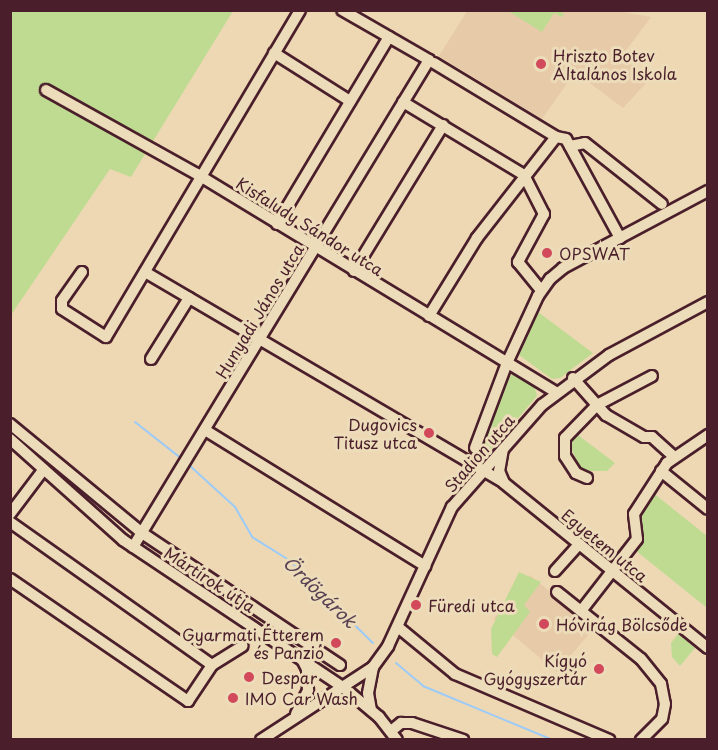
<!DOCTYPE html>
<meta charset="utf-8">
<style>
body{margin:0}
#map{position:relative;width:718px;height:750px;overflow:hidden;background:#eed8b4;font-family:"Playpen Sans",sans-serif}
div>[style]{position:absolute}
.built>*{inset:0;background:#e7caa8;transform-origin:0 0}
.green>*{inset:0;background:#bfdb92}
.stream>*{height:2px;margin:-1px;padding:0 1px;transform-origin:1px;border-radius:1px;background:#9ccbf7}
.roads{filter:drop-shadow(2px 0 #4a1f2b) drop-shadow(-2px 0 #4a1f2b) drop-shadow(0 2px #4a1f2b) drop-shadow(0 -2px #4a1f2b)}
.minor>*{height:10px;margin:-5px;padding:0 5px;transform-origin:5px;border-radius:5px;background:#eddcb9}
.dots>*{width:16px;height:16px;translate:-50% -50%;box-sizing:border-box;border:3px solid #eddcb9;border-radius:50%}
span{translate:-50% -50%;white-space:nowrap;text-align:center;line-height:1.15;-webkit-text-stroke:6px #eddcb9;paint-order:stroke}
.poi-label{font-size:16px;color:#4a1f2b}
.left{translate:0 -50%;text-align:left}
.right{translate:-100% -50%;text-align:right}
.street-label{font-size:16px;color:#4a1f2b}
.water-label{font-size:18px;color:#5a4154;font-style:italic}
.frame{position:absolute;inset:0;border:12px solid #4a1f2b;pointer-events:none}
</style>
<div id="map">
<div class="built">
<div style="clip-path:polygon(612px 10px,651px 17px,622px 56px,649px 80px,623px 108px,575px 72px,542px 119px,439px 56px,467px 11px)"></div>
<div style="left:530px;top:575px;width:83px;height:57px;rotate:40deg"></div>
</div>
<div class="green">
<div style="clip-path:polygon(11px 11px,233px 11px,131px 177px,110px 169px,11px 315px)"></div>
<div style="clip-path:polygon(508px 11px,560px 11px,564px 14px,562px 17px,554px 13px,542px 32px)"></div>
<div style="clip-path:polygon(538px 312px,593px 353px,560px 378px,552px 379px,519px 355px)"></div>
<div style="clip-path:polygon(516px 373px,534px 385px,537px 396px,491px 450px,480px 444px,506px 378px)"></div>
<div style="clip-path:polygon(578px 435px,615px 463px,607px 471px,581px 471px,568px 441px)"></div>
<div style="clip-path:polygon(652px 492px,707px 536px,707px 608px,635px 550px,642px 533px,637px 515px)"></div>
<div style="clip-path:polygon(519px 572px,541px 582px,524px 605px,530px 612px,497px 657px,492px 654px,491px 629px)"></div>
<div style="clip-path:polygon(678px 634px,695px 648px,680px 666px,672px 657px,671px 643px)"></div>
</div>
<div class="stream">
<div style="left:135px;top:422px;width:60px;rotate:38.2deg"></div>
<div style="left:189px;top:465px;width:62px;rotate:42.4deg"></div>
<div style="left:235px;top:507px;width:34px;rotate:60deg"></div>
<div style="left:252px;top:537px;width:44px;rotate:31.9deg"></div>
<div style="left:289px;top:560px;width:118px;rotate:44.7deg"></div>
<div style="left:396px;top:663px;width:35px;rotate:40deg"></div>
<div style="left:423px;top:686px;width:141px;rotate:22.6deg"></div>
</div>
<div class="roads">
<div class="minor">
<div style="left:274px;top:53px;width:90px;rotate:32.3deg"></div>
<div style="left:434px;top:63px;width:143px;rotate:31.2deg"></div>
<div style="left:556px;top:137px;width:10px;rotate:11deg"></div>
<div style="left:566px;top:139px;width:113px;rotate:61.4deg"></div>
<div style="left:46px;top:90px;width:173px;rotate:29.1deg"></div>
<div style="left:197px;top:174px;width:420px;rotate:31.3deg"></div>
<div style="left:403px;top:102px;width:141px;rotate:31.1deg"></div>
<div style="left:524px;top:175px;width:44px;rotate:62.9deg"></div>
<div style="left:544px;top:214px;width:55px;rotate:118.4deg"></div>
<div style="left:518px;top:262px;width:36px;rotate:51deg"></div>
<div style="left:570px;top:146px;width:15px;rotate:-11deg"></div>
<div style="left:585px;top:143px;width:98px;rotate:38.4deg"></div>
<div style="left:277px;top:224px;width:218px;rotate:-59.1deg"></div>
<div style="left:354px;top:271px;width:171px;rotate:-58.6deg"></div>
<div style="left:82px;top:272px;width:35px;rotate:125deg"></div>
<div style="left:62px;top:301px;width:8px;rotate:90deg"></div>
<div style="left:62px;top:309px;width:52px;rotate:32.5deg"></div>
<div style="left:106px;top:337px;width:380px;rotate:-59.3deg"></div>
<div style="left:145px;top:272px;width:416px;rotate:30.4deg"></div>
<div style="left:504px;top:483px;width:262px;rotate:39deg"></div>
<div style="left:429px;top:316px;width:92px;rotate:-58.4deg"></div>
<div style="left:477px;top:238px;width:128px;rotate:-52deg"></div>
<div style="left:151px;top:359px;width:72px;rotate:-58.1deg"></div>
<div style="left:573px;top:378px;width:50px;rotate:48.3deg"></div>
<div style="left:606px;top:415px;width:44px;rotate:30.1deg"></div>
<div style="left:644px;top:437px;width:8px"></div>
<div style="left:652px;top:437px;width:30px;rotate:42deg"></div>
<div style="left:10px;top:424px;width:171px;rotate:39.5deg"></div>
<div style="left:142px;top:533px;width:238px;rotate:33.7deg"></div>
<div style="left:205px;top:430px;width:259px;rotate:31.7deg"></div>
<div style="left:10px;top:439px;width:152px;rotate:41.8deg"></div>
<div style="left:123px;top:540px;width:265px;rotate:33.8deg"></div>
<div style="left:343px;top:687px;width:47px;rotate:39.8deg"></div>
<div style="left:379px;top:717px;width:29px;rotate:52deg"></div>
<div style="left:475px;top:448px;width:91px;rotate:-69.4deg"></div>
<div style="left:507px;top:363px;width:74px;rotate:-65.2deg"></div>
<div style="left:538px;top:296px;width:21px;rotate:-55deg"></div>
<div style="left:550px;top:279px;width:17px;rotate:-40deg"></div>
<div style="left:563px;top:268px;width:164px;rotate:-28deg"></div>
<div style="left:503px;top:449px;width:22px;rotate:100deg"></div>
<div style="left:499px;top:471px;width:13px;rotate:67deg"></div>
<div style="left:661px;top:471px;width:60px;rotate:39deg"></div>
<div style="left:587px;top:478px;width:12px;rotate:-156deg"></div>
<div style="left:576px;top:473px;width:20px;rotate:-123deg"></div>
<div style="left:565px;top:456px;width:18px;rotate:-90deg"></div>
<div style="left:565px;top:438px;width:46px;rotate:-45.9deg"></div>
<div style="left:597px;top:405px;width:62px;rotate:-27.8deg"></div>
<div style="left:10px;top:514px;width:56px;rotate:-52.9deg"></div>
<div style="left:10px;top:522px;width:247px;rotate:35.3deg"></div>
<div style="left:133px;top:547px;width:570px;rotate:-58.71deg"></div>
<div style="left:429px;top:60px;width:100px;rotate:-150.1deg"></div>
<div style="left:555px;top:571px;width:36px;rotate:-48deg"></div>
<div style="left:10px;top:579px;width:216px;rotate:34.4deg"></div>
<div style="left:188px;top:701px;width:43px;rotate:-56.3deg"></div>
<div style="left:212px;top:665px;width:36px;rotate:-32deg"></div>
<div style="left:557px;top:592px;width:107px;rotate:38.6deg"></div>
<div style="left:641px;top:659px;width:32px;rotate:51deg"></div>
<div style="left:661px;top:684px;width:20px;rotate:79deg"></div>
<div style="left:665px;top:704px;width:15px;rotate:101deg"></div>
<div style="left:662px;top:719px;width:30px;rotate:135deg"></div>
<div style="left:581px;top:611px;width:91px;rotate:-52.1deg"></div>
<div style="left:637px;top:539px;width:25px;rotate:-97deg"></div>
<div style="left:634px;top:514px;width:61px;rotate:-57.1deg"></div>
<div style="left:667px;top:463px;width:50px;rotate:-34.3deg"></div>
<div style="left:398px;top:627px;width:74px;rotate:39.5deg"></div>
<div style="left:455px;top:674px;width:168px;rotate:23.2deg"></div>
<div style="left:371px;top:710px;width:17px;rotate:-100deg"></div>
<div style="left:368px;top:693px;width:26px;rotate:-79deg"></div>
<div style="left:296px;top:714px;width:27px;rotate:-63deg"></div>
<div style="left:308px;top:690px;width:21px;rotate:-93deg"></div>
<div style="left:307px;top:669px;width:9px;rotate:-117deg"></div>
<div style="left:391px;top:731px;width:13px;rotate:-39deg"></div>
<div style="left:401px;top:723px;width:11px"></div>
<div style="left:412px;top:723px;width:54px;rotate:18.4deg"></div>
<div style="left:261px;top:740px;width:134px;rotate:-33.1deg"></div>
<div style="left:373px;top:667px;width:26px;rotate:-54deg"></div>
<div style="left:388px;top:646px;width:153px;rotate:-65.3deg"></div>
<div style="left:452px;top:507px;width:136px;rotate:-48.6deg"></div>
<div style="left:542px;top:405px;width:84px;rotate:-36.7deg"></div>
<div style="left:609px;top:355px;width:112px;rotate:-28.2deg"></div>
</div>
</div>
<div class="dots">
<div style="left:541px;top:64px;background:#d1495b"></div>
<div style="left:547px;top:253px;background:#d1495b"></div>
<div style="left:429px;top:433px;background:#d1495b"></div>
<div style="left:416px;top:605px;background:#d1495b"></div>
<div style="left:544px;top:624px;background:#d1495b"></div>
<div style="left:336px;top:643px;background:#d1495b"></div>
<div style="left:599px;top:669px;background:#d1495b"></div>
<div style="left:249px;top:677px;background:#d1495b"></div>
<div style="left:233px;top:698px;background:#d1495b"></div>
</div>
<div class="poi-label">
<span class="left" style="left:553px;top:64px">Hriszto Botev<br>Általános Iskola</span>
<span class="left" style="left:559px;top:253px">OPSWAT</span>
<span class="right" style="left:417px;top:433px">Dugovics<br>Titusz utca</span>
<span class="left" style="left:428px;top:605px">Füredi utca</span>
<span class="left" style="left:556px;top:624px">Hóvirág Bölcsőde</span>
<span class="right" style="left:324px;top:643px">Gyarmati Étterem<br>és Panzió</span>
<span class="right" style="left:587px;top:669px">Kígyó<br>Gyógyszertár</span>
<span class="left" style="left:261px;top:677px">Despar</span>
<span class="left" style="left:245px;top:698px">IMO Car Wash</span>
</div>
<div class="street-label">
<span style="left:310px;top:226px;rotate:32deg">Kisfaludy Sándor utca</span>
<span style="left:259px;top:311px;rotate:-59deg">Hunyadi János utca</span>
<span style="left:479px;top:453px;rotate:-49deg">Stadion utca</span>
<span style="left:605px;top:545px;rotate:39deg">Egyetem utca</span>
<span style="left:210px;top:579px;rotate:33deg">Mártírok útja</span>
</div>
<div class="water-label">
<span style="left:320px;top:592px;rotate:44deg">Ördögárok</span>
</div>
<div class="frame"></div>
</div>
